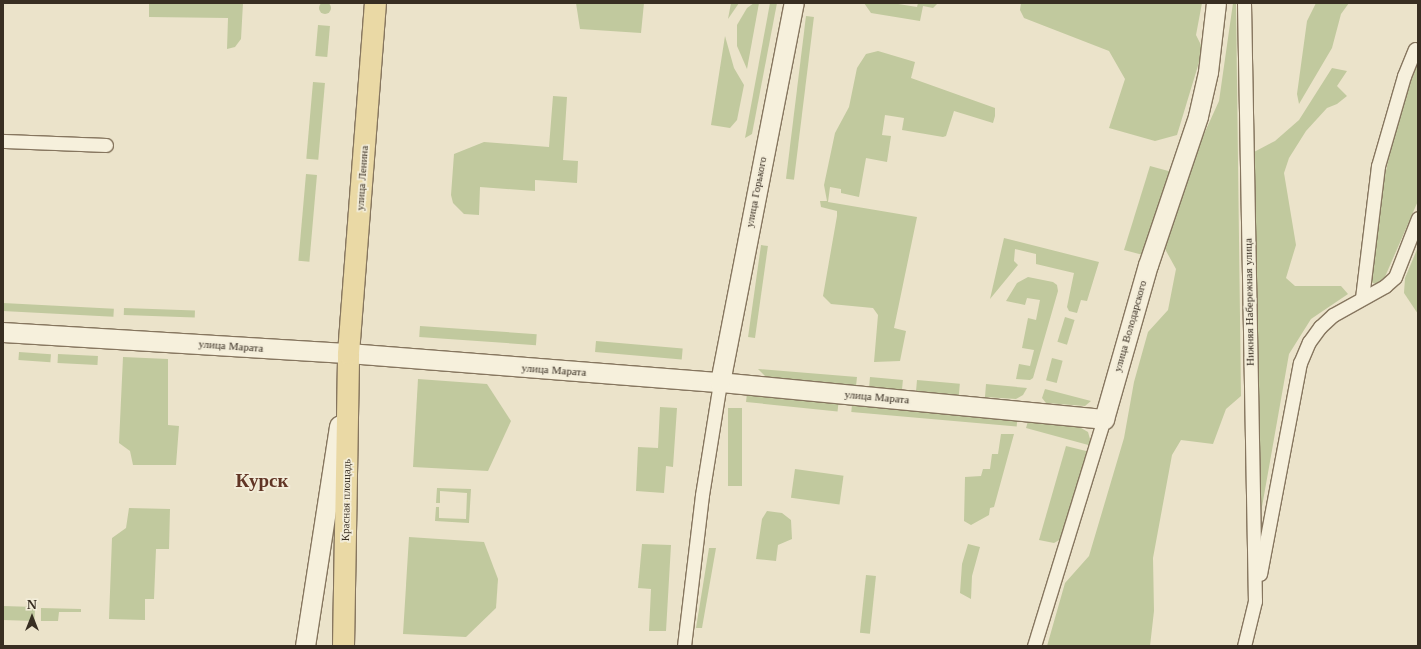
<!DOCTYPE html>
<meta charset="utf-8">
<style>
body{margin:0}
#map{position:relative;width:1421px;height:649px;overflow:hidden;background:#ebe3ca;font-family:"Libre Baskerville",serif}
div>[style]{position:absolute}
.green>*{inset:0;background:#c1c99e;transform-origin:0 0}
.round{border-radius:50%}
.roads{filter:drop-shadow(1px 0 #86765f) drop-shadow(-1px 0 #86765f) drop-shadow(0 1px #86765f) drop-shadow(0 -1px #86765f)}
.street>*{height:13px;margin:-6.5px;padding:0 6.5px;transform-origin:6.5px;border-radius:6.5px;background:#f6f0dc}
.secondary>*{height:19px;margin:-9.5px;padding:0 9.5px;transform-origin:9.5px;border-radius:9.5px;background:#f6f0dc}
.primary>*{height:21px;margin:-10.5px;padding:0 10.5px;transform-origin:10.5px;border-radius:10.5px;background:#ead9a5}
span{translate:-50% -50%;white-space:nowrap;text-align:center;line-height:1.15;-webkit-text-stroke:3.5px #f3edd9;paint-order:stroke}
.street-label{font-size:11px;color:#382e22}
.town-label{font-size:19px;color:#613525;font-weight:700}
.frame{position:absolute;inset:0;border:4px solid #382e22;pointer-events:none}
.north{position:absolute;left:12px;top:597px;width:40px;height:40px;-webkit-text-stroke:3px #f3edd9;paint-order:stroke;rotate:0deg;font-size:11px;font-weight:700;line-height:16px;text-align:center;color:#382e22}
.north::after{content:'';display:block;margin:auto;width:14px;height:18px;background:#382e22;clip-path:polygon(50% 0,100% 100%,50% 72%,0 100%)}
</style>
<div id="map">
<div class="green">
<div class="round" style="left:319px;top:2px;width:12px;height:12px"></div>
<div style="clip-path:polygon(149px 3px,243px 3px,241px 39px,235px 47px,227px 49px,228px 18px,149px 17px)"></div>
<div style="clip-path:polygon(576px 3px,644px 3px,641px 33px,580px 29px)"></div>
<div style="clip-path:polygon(731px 3px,739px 3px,728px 19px)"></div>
<div style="clip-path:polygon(759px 3px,747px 69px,737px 46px,737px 25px,747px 8px,754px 3px)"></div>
<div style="clip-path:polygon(770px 3px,777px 3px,752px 134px,745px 138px)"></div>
<div style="clip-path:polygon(864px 3px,892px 3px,917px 7px,918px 3px,938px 3px,933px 8px,923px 6px,920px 21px,871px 13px)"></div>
<div style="clip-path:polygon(1021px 3px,1202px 3px,1196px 35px,1203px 49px,1177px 135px,1155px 141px,1109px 128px,1125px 79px,1109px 51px,1024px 18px,1020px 10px)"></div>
<div style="clip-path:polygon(1233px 3px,1236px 3px,1241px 396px,1226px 409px,1213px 444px,1181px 440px,1172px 455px,1153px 558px,1154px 611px,1150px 646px,1047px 646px,1065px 583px,1089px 556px,1124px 438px,1134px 382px,1148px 332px,1168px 310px,1176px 269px,1165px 249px,1179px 189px,1219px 101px)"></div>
<div style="clip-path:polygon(1316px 3px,1349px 3px,1341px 14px,1332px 48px,1299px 104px,1297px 94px,1307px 21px)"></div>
<div style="left:806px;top:16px;width:8px;height:164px;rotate:7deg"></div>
<div style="left:318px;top:25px;width:12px;height:31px;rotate:5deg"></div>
<div style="clip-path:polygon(725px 36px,734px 68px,744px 85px,737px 120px,730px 128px,711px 125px)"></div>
<div style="clip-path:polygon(1418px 48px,1418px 201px,1384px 279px,1375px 284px,1369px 281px,1377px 211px,1400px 108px)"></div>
<div style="clip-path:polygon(878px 51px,915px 62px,911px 78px,995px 108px,995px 116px,993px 123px,954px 111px,946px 136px,943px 137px,902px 130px,904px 118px,885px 115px,882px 135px,891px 136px,887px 162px,866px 158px,859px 197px,841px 193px,841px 189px,830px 187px,828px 202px,917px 217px,894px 328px,906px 331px,900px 361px,874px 362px,878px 315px,873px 308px,831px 304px,823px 296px,837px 216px,837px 211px,821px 207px,820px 201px,827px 201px,824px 185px,835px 133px,849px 107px,857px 68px,866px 54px)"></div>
<div style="clip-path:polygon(1332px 68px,1347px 71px,1337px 86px,1347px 96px,1337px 104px,1327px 108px,1306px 131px,1289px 158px,1284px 173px,1296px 245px,1286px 278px,1295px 286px,1341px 286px,1348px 294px,1311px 319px,1289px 354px,1260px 518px,1255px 346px,1254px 152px,1275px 141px,1299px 120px)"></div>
<div style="left:313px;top:82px;width:12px;height:77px;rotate:5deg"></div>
<div style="clip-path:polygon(553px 96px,567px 97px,563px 160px,578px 161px,577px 183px,535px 180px,535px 191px,480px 187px,479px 215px,464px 214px,453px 203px,451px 195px,454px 154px,484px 142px,549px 147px)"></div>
<div style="clip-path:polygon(1150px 166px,1172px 172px,1143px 255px,1124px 250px)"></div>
<div style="left:306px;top:174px;width:11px;height:87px;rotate:5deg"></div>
<div style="clip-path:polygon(1004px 238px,1099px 262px,1087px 301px,1081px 300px,1077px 313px,1069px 311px,1067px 307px,1074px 273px,1036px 264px,1036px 254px,1015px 249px,1014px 261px,1018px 265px,990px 299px)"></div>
<div style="left:761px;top:245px;width:7px;height:93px;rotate:8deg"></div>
<div style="clip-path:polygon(1418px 247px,1418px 314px,1404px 293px,1405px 278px)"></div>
<div style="clip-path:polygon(1028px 277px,1053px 282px,1057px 285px,1058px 291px,1033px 378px,1030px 380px,1016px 379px,1019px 364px,1030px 366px,1034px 350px,1022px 348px,1028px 318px,1036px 320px,1040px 300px,1027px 298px,1025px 305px,1006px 301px,1017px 283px)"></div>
<div style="left:3px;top:303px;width:111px;height:8px;rotate:3deg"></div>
<div style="left:124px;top:308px;width:71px;height:7px;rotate:2deg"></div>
<div style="left:1065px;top:317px;width:10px;height:26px;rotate:17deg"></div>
<div style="left:420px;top:326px;width:117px;height:11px;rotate:4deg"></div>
<div style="left:596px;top:341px;width:87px;height:11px;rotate:5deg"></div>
<div style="left:19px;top:352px;width:32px;height:8px;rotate:4deg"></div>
<div style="left:58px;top:354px;width:40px;height:9px;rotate:3deg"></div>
<div style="clip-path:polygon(123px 357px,168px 359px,168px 425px,179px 426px,176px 465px,133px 465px,130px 451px,119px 443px)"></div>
<div style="left:1052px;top:358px;width:11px;height:23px;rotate:15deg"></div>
<div style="clip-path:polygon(758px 369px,857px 377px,856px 386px,767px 378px)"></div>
<div style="left:870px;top:377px;width:33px;height:10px;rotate:5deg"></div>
<div style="clip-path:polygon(418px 379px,487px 384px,511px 421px,488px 471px,413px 467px)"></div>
<div style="left:917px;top:380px;width:43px;height:13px;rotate:5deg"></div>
<div style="clip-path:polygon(986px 384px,1027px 388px,1023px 395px,1016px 399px,985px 397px)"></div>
<div style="clip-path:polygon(1045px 389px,1091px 401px,1085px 406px,1046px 403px,1042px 398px)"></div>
<div style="left:747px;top:393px;width:92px;height:9px;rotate:6deg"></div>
<div style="left:852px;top:404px;width:166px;height:8px;rotate:5deg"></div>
<div style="clip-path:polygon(660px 407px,677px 408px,673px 467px,666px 466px,664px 493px,636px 491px,638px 447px,658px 448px)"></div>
<div style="left:728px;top:408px;width:14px;height:78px"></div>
<div style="clip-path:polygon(1028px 421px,1074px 424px,1088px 432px,1092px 446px,1026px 428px)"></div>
<div style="clip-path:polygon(1001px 434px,1014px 434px,994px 507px,990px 508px,989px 515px,971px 525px,964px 521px,965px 477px,981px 476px,983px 469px,990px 469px,992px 454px,998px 454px)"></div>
<div style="clip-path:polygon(1066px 446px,1090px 452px,1063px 538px,1054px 543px,1039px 540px)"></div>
<div style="left:795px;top:469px;width:49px;height:29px;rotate:8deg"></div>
<div style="clip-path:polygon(437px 488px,471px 489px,469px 523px,435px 521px,436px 507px,439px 507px,439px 518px,466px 519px,467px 493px,440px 491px,440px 503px,436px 503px)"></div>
<div style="clip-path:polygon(129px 508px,170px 509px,169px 549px,156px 549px,154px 599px,145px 599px,145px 620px,109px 619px,112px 538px,126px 528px)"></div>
<div style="clip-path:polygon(767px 511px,782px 513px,791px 520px,792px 539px,778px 545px,776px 561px,756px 559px,762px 519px)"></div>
<div style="clip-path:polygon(409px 537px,484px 542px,498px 579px,496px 608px,466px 637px,403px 634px)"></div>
<div style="clip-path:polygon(642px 544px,671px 545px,666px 631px,649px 631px,651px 589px,638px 588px)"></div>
<div style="clip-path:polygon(968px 544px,980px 547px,972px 576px,971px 599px,960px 593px,962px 564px)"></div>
<div style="clip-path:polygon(709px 548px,716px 548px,702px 628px,696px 628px)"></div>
<div style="left:866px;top:575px;width:10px;height:58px;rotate:6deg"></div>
<div style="left:3px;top:606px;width:32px;height:14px;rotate:2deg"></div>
<div style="clip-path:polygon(41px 608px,81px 609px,81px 612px,59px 612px,58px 621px,41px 621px)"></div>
</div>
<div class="roads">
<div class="street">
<div style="left:1244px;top:3px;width:598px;rotate:88.95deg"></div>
<div style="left:1255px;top:601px;width:46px;rotate:103.7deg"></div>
<div style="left:3px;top:141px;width:103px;rotate:2.2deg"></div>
<div style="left:1362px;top:298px;width:133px;rotate:-83.1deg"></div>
<div style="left:1378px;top:166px;width:94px;rotate:-73.9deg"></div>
<div style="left:1404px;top:76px;width:29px;rotate:-68deg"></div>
<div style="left:1260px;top:574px;width:215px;rotate:-79.3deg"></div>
<div style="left:1300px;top:363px;width:23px;rotate:-67deg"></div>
<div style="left:1309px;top:342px;width:19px;rotate:-54deg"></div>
<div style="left:1320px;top:327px;width:18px;rotate:-43deg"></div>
<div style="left:1333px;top:315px;width:60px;rotate:-29.1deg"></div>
<div style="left:1385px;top:286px;width:13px;rotate:-42deg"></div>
<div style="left:1395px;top:277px;width:63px;rotate:-68.7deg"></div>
<div style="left:684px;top:646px;width:152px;rotate:-83.2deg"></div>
<div style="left:702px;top:495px;width:114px;rotate:-80.9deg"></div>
<div style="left:1034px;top:646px;width:238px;rotate:-72.9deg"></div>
</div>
<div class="secondary">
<div style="left:3px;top:332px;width:346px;rotate:3.5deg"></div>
<div style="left:348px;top:353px;width:373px;rotate:4.5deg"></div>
<div style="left:720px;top:382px;width:386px;rotate:5.5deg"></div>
<div style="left:1104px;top:419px;width:160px;rotate:-74.1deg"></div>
<div style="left:1148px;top:265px;width:157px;rotate:-71.4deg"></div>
<div style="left:1198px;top:116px;width:45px;rotate:-77.2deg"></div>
<div style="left:1208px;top:72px;width:69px;rotate:-83.4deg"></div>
<div style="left:720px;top:382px;width:386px;rotate:-79deg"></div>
<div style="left:305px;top:646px;width:223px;rotate:-81.2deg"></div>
</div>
<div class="primary">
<div style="left:343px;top:646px;width:293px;rotate:-89deg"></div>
<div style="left:348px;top:353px;width:351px;rotate:-85.6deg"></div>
</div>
</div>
<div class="street-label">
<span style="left:362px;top:178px;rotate:-86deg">улица Ленина</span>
<span style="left:756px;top:192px;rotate:-79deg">улица Горького</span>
<span style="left:1249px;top:302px;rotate:-91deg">Нижняя Набережная улица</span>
<span style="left:1130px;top:326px;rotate:-74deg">улица Володарского</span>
<span style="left:231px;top:346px;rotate:4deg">улица Марата</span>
<span style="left:554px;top:370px;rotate:4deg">улица Марата</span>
<span style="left:877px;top:397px;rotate:5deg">улица Марата</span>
<span style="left:346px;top:500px;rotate:-89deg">Красная площадь</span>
</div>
<div class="town-label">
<span style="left:262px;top:481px">Курск</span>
</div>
<div class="frame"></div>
<div class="north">N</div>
</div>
